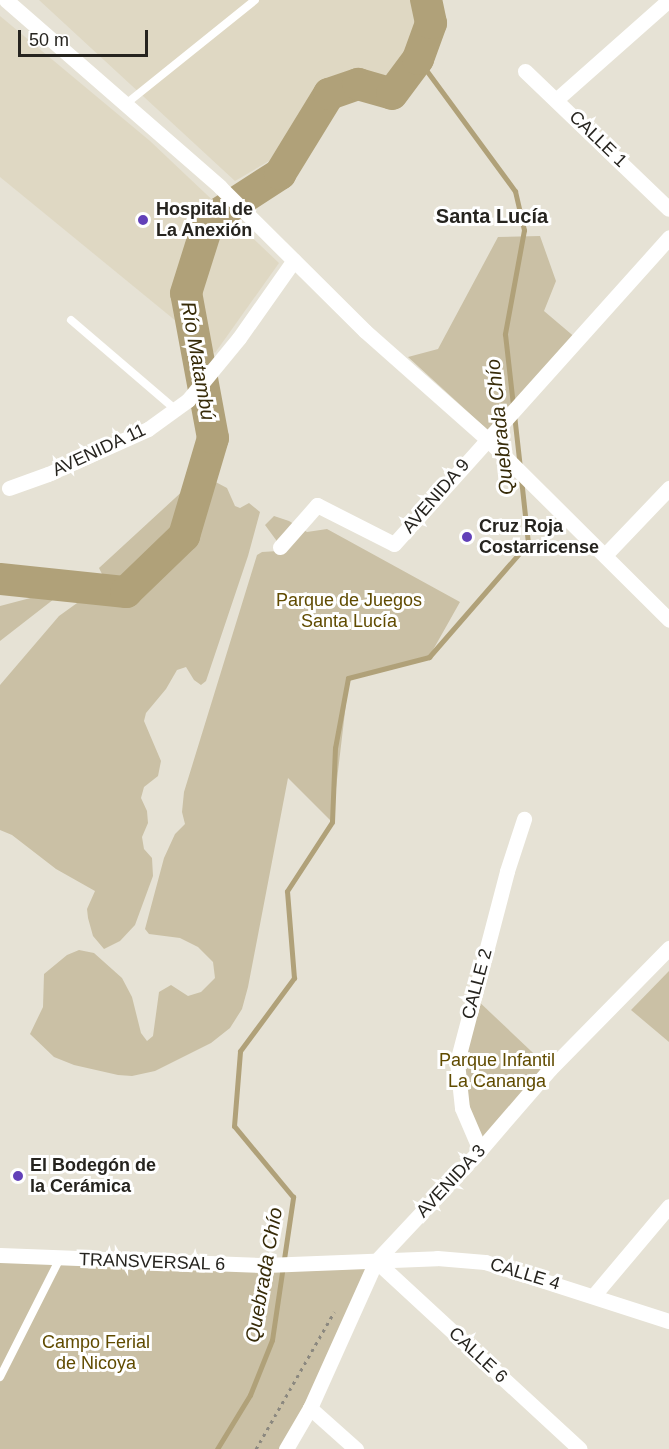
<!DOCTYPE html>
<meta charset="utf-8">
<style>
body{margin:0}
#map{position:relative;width:669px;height:1449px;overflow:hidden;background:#e6e2d5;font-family:Arial,sans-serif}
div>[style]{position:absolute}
.built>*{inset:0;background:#dfd8c3}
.green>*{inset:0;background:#cac0a5}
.stream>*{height:5px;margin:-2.5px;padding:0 2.5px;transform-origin:2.5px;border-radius:2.5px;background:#b0a179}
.river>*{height:32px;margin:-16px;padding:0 16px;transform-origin:16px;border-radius:16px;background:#b0a179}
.path>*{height:3px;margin-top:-1.5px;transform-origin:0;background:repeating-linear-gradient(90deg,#8b887f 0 3px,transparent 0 7.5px)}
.lane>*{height:8px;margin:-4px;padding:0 4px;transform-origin:4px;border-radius:4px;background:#fff}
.street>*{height:15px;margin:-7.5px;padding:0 7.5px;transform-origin:7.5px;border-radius:7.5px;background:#fff}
.dots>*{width:16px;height:16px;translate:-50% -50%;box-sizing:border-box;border:3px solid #fff;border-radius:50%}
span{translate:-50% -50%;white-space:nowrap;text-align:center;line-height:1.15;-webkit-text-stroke:6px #fff;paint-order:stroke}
.street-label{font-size:18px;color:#26241f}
.poi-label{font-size:18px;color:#26241f;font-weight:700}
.left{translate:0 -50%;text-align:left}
.park-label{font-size:18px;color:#604b00}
.neighbourhood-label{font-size:20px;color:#26241f;font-weight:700}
.water-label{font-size:20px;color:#372b08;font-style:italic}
.scale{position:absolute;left:18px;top:30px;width:130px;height:27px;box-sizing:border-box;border:3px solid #26241f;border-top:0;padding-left:8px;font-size:18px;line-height:21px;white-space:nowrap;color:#26241f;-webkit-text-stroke:4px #fff;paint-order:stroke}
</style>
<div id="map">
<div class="built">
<div style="clip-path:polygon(39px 0,414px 0,420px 24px,389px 77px,361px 72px,318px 87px,269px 161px,235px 181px)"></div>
<div style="clip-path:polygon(0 16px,150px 141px,279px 263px,215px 353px,0 177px)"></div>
</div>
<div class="green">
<div style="clip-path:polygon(540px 236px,556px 281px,544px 311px,577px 339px,491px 433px,408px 357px,438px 349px,498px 237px)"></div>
<div style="clip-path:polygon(199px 476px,208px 478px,227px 488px,235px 506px,240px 508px,249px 503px,260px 512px,248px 556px,206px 681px,201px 685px,194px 680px,186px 667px,177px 670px,166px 689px,146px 713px,144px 721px,161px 761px,158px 776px,144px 787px,141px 798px,147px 811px,148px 823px,142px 837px,144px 849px,152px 858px,153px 876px,135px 925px,120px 941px,104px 949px,93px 936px,88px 918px,87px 909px,95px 891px,56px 869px,12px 835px,0 830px,0 685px,59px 616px,91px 593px,104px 578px,99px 568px)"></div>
<div style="clip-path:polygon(274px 516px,289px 521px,307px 532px,327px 529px,460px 602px,429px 657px,349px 678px,332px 822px,288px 778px,248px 987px,242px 1009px,230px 1028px,211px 1043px,155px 1071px,132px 1076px,118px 1075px,74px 1065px,54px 1057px,30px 1034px,43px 1007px,44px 974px,67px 955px,79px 950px,94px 953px,122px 978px,132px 997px,141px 1033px,147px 1041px,153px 1036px,159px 992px,171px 985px,188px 996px,201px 992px,215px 978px,213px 962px,198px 947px,180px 938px,149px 934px,145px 929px,164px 858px,175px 834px,185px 824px,182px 812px,184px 792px,257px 555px,262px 552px,278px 551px,279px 544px,265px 525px)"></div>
<div style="clip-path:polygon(38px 596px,51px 596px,54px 599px,0 641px,0 606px)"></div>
<div style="clip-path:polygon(669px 971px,669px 1042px,631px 1010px)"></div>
<div style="clip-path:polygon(474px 997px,550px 1069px,480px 1150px,457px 1062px)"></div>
<div style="clip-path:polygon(0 1254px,376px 1261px,286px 1449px,0 1449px)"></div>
</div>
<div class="stream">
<div style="left:418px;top:59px;width:164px;rotate:53.7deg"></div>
<div style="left:515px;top:191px;width:40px;rotate:77deg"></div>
<div style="left:524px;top:230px;width:106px;rotate:100.4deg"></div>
<div style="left:505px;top:334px;width:134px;rotate:83.6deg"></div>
<div style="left:217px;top:1449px;width:63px;rotate:-58.6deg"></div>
<div style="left:250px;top:1395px;width:59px;rotate:-68.2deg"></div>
<div style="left:272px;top:1340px;width:145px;rotate:-81.6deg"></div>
<div style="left:293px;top:1197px;width:92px;rotate:-129.7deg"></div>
<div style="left:234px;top:1126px;width:75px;rotate:-85.4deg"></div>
<div style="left:240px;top:1051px;width:91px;rotate:-53.5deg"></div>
<div style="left:294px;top:978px;width:87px;rotate:-94.6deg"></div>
<div style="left:287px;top:891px;width:82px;rotate:-56.9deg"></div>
<div style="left:332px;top:822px;width:74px;rotate:-87.7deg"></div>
<div style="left:335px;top:748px;width:71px;rotate:-79.5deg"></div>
<div style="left:348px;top:678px;width:84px;rotate:-14.5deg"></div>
<div style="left:429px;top:657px;width:151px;rotate:-49deg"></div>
<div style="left:528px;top:543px;width:64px;rotate:-96.2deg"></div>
</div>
<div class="river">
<div style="left:0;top:579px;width:127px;rotate:5.9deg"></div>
<div style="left:126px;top:592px;width:81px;rotate:-44deg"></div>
<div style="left:184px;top:536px;width:102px;rotate:-73.5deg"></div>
<div style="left:213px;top:438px;width:147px;rotate:-100.5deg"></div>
<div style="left:186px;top:293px;width:77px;rotate:-72.5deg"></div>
<div style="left:209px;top:220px;width:85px;rotate:-32.9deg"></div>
<div style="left:280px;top:174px;width:94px;rotate:-58.5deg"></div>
<div style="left:329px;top:94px;width:31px;rotate:-19deg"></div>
<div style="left:358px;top:84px;width:35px;rotate:16deg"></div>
<div style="left:392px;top:94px;width:44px;rotate:-53.4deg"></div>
<div style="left:418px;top:59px;width:38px;rotate:-70deg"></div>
<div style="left:431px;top:23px;width:24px;rotate:-102deg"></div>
</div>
<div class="path">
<div style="left:256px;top:1449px;width:158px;rotate:-60.3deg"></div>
</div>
<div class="lane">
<div style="left:127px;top:103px;width:164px;rotate:-38.8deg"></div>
<div style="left:71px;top:320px;width:137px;rotate:40.6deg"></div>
<div style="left:0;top:1377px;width:133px;rotate:-63.2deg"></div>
</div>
<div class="street">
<div style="left:6px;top:0;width:284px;rotate:41.1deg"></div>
<div style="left:220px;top:187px;width:204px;rotate:44.8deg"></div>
<div style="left:365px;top:331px;width:162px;rotate:41.5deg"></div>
<div style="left:486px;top:438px;width:258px;rotate:44.8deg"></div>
<div style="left:525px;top:71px;width:199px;rotate:43.8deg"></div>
<div style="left:557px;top:99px;width:149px;rotate:-41.5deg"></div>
<div style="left:9px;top:488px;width:41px;rotate:-19.7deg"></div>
<div style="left:48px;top:474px;width:110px;rotate:-24.2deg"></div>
<div style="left:148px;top:429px;width:49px;rotate:-35.9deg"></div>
<div style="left:188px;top:400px;width:80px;rotate:-50.6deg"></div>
<div style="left:239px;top:338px;width:95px;rotate:-54.8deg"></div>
<div style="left:280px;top:547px;width:56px;rotate:-48.6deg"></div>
<div style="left:317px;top:505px;width:86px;rotate:26.9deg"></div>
<div style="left:394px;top:544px;width:412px;rotate:-48.1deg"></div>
<div style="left:605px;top:555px;width:93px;rotate:-46.3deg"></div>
<div style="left:480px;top:1150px;width:46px;rotate:-113.2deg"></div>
<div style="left:462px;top:1108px;width:46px;rotate:-96.2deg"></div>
<div style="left:457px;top:1062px;width:197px;rotate:-75.3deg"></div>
<div style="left:507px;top:871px;width:55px;rotate:-71.9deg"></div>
<div style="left:0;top:1255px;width:266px;rotate:2.2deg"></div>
<div style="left:266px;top:1265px;width:171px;rotate:-2.3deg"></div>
<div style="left:437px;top:1258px;width:48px;rotate:4.8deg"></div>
<div style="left:485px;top:1262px;width:193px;rotate:17.8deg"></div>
<div style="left:376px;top:1261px;width:277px;rotate:42.7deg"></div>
<div style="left:594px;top:1295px;width:116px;rotate:-49.9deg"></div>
<div style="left:310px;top:1408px;width:62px;rotate:41.7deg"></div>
<div style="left:286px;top:1449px;width:48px;rotate:-59.7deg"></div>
<div style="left:310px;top:1408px;width:161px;rotate:-65.8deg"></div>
<div style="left:376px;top:1261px;width:152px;rotate:-46.9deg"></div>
<div style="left:480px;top:1150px;width:107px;rotate:-49.2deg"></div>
<div style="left:550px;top:1069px;width:170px;rotate:-45.5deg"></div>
</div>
<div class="dots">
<div style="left:143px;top:220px;background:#6240b8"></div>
<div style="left:467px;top:537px;background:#6240b8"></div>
<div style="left:18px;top:1176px;background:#6240b8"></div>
</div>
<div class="street-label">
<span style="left:598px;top:139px;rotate:44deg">CALLE 1</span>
<span style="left:99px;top:450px;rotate:-25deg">AVENIDA 11</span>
<span style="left:436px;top:496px;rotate:-49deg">AVENIDA 9</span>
<span style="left:477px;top:984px;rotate:-75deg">CALLE 2</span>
<span style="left:451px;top:1181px;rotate:-47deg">AVENIDA 3</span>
<span style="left:152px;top:1262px;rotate:2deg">TRANSVERSAL 6</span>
<span style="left:525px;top:1274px;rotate:17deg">CALLE 4</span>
<span style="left:478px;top:1355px;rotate:43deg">CALLE 6</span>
</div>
<div class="poi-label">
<span class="left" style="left:156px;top:220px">Hospital de<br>La Anexión</span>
<span class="left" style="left:479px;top:537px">Cruz Roja<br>Costarricense</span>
<span class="left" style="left:30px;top:1176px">El Bodegón de<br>la Cerámica</span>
</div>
<div class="park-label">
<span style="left:349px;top:611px">Parque de Juegos<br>Santa Lucía</span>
<span style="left:497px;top:1071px">Parque Infantil<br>La Cananga</span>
<span style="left:96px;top:1353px">Campo Ferial<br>de Nicoya</span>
</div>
<div class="neighbourhood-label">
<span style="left:492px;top:216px">Santa Lucía</span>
</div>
<div class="water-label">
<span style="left:198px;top:361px;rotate:80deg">Río Matambú</span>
<span style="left:500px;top:427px;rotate:-96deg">Quebrada Chío</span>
<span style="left:264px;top:1275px;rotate:-80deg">Quebrada Chío</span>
</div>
<div class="scale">50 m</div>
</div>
